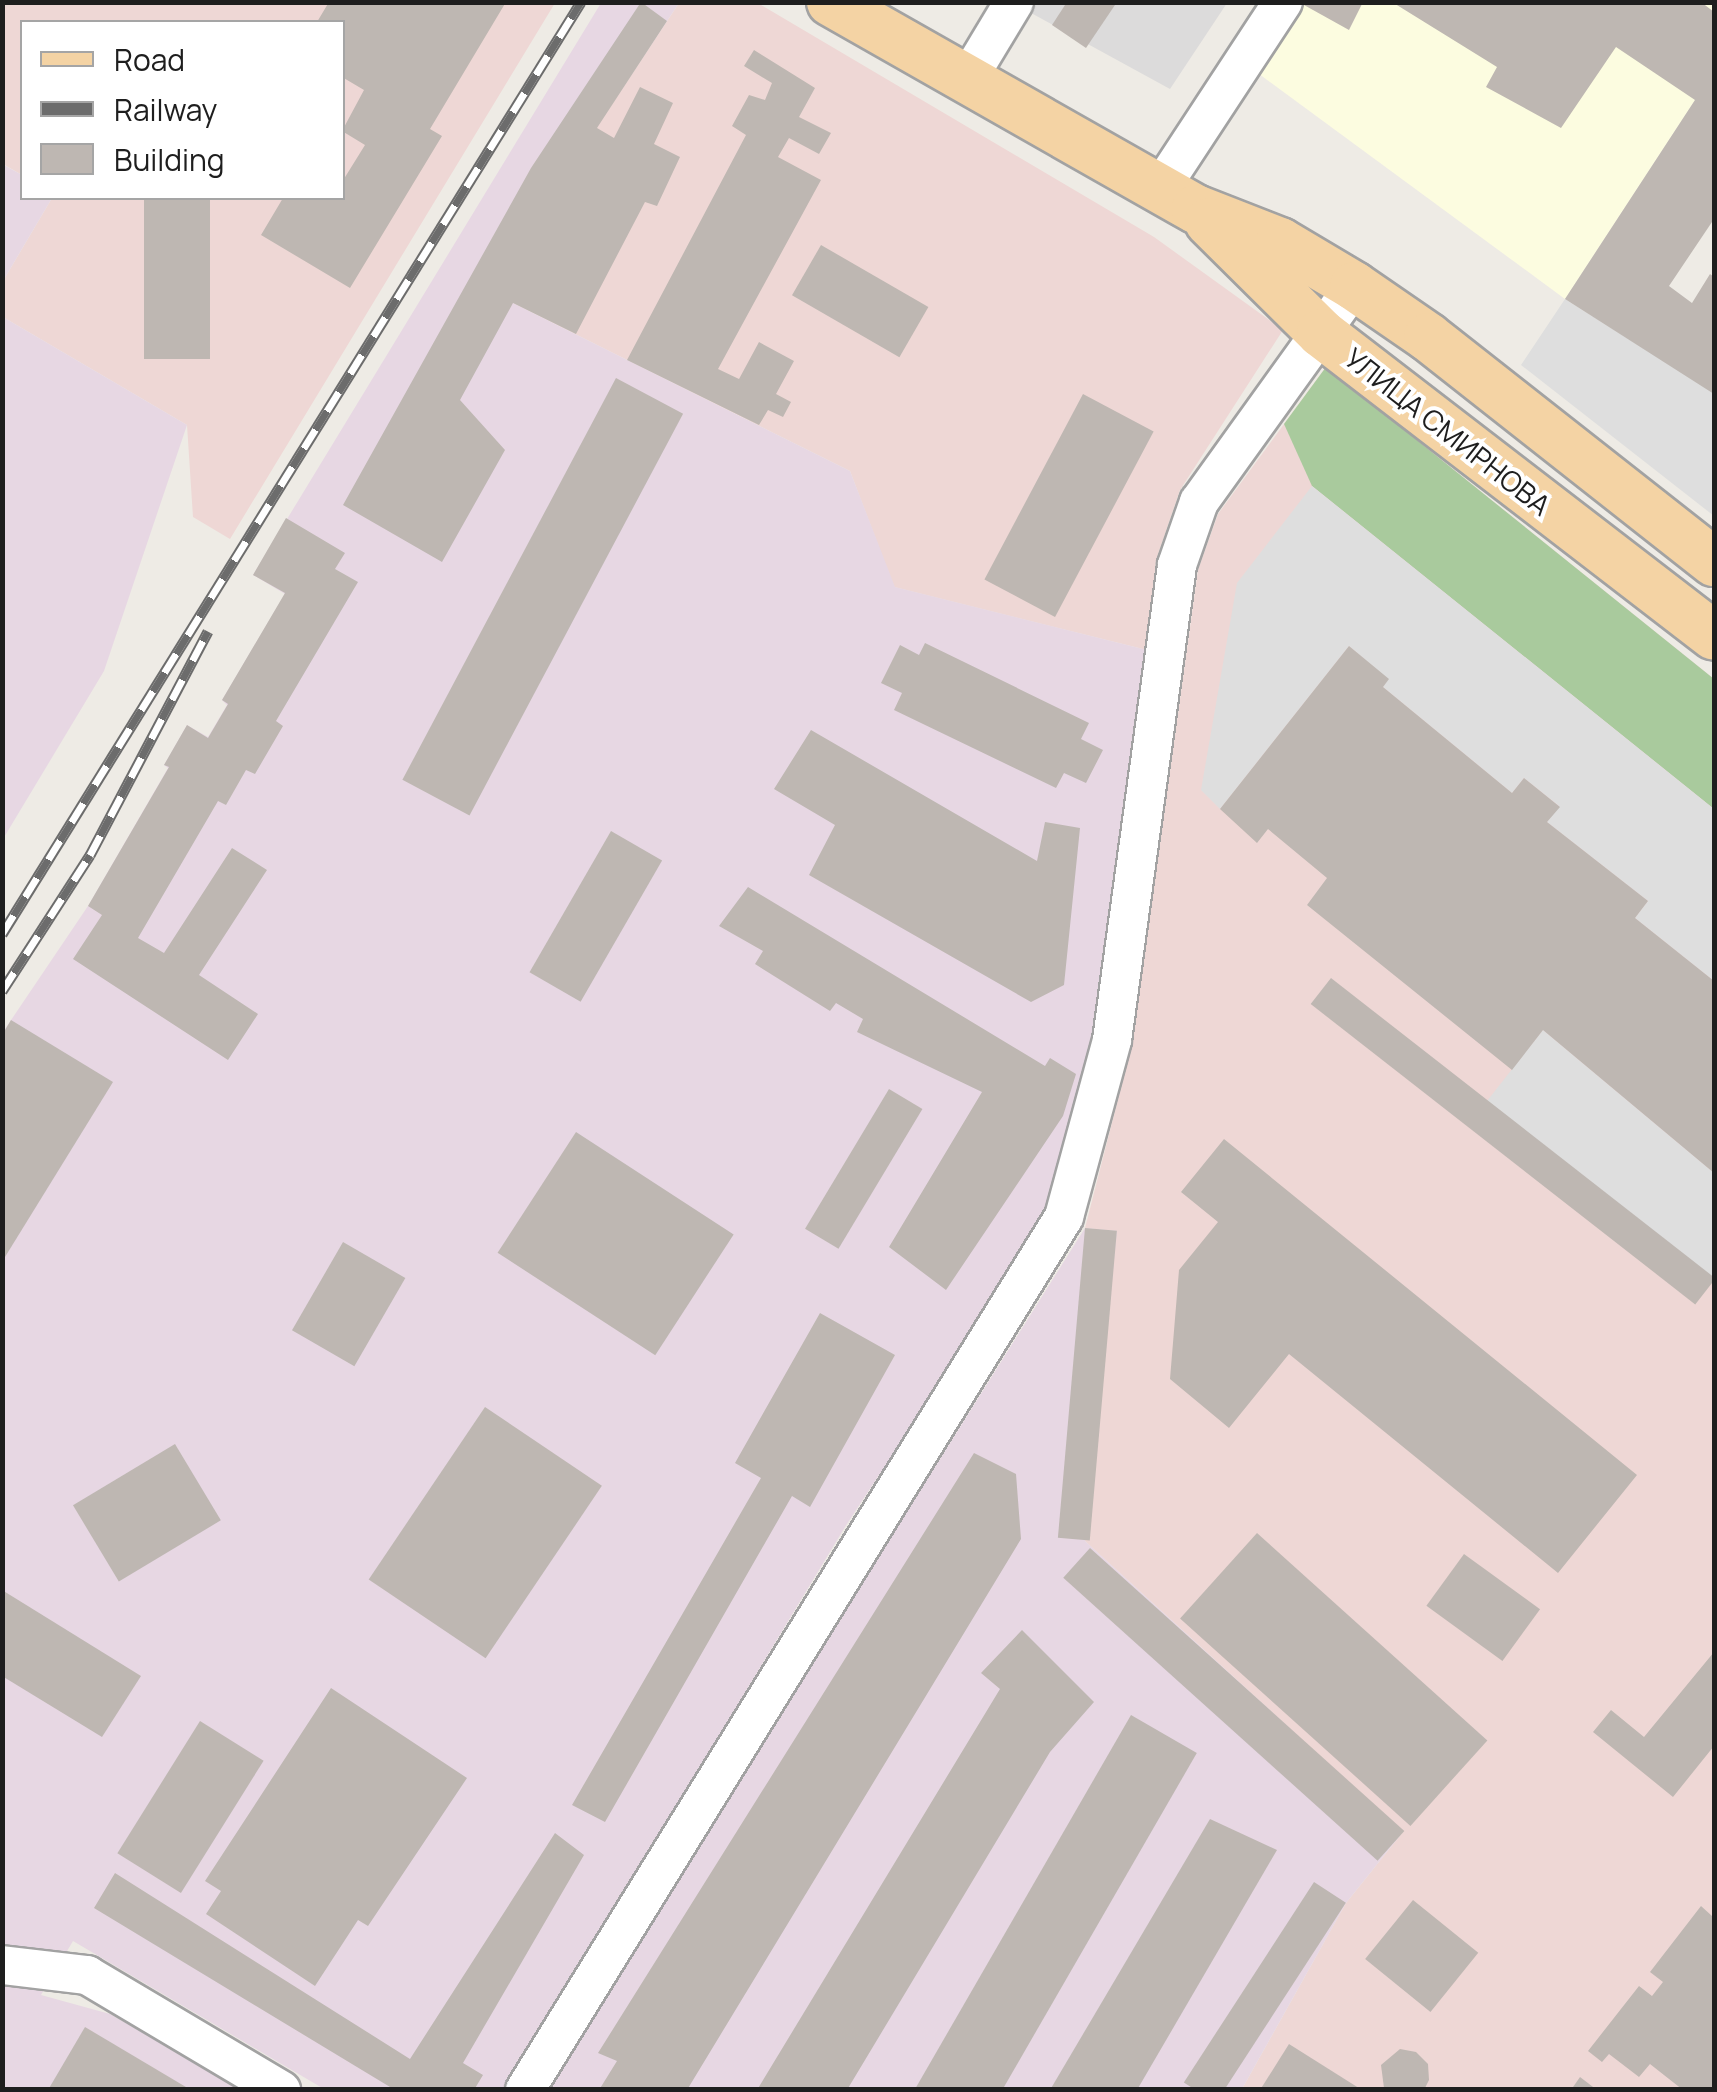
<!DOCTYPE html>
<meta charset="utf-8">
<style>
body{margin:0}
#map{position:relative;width:1717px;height:2092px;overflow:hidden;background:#eeebe5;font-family:Manrope,sans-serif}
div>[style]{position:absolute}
.residential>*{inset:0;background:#dcdbdb}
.commercial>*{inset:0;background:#eed7d5}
.industrial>*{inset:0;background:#e7d7e3}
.education>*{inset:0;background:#fcfce0}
.forest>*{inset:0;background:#a9ca9d}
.parking>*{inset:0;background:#dedede}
.building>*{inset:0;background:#beb7b2;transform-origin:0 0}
.roads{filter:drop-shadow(2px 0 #a2a2a2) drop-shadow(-2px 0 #a2a2a2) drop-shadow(0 2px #a2a2a2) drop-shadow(0 -2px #a2a2a2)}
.minor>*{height:38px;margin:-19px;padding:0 19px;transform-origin:19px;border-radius:19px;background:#fff}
.major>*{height:48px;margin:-24px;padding:0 24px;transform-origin:24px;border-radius:24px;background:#f4d3a4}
.rail>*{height:11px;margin-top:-5.5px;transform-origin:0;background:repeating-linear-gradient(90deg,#fff 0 22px,#6c6c6c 0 44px);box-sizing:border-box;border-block:2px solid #6c6c6c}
span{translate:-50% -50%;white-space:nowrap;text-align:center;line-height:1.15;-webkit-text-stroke:8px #fff;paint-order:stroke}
.street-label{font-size:28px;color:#1e1e1e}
.frame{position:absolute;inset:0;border:5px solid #1e1e1e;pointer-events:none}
.legend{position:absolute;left:20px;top:20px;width:325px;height:180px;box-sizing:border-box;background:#fff;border:2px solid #a5a5a5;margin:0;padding:12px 18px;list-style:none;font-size:30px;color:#1e1e1e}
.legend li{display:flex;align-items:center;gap:20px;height:50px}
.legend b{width:50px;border:2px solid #a5a5a5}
</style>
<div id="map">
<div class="residential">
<div style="clip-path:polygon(1013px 3px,1227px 3px,1170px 89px)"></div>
</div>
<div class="commercial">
<div style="clip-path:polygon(756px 2px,1154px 237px,1283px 330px,1180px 490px,1156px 560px,1147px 650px,894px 587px,850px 471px,513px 303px,558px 186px,679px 3px)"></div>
<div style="clip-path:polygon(3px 3px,555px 3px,230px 539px,193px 517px,187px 425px,3px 317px,3px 281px,52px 198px,342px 198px,342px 22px,22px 22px,22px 175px,3px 164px)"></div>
<div style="clip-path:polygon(1326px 367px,1714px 679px,1714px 2089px,1242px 2089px,1346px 1903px,1403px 1832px,1085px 1541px,1116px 1231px,1085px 1228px,1132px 1045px,1198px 570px,1218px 514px)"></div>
</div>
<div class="industrial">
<div style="clip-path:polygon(601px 3px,679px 3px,558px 185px,572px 195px,513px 303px,850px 471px,895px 587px,1147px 650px,1092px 1036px,1074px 1122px,1046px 1209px,975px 1328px,845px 1527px,505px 2089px,324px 2089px,73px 1941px,41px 1995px,110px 2014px,243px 2089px,3px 2090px,3px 1032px,88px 906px,168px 768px,164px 765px,187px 725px,208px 737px,227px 705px,222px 700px,285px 594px,253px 575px)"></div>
<div style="clip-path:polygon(2px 164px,22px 175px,22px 198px,52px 198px,3px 281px)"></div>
<div style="clip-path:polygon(3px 317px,187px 425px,104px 671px,3px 839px)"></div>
<div style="clip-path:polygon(1085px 1228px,1117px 1231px,1085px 1541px,1403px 1832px,1346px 1903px,1242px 2089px,544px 2090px)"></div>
</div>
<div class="education">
<div style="clip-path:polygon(1305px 3px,1714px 3px,1714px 71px,1565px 299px,1259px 74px)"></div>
</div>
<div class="forest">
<div style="clip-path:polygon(1326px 367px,1714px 679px,1714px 809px,1312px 486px,1284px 424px)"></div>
</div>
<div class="parking">
<div style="clip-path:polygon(1565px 299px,1714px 393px,1714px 516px,1521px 365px)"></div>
<div style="clip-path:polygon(1312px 486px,1714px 809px,1714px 981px,1635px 918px,1648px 901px,1547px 822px,1559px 806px,1524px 778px,1512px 793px,1383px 687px,1388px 679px,1349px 646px,1220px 809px,1201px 790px,1237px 583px)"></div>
<div style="clip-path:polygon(1543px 1030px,1714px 1173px,1714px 1280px,1487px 1101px)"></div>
</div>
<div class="building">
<div style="clip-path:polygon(329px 2px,506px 2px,430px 129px,442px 136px,350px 288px,261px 235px,283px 198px,342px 198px,342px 182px,365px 145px,342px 131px,364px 90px,342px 77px,342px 22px,317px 22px)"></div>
<div style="clip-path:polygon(641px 2px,667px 21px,597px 128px,614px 138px,640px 87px,673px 103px,654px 144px,680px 157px,657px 206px,645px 202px,576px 334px,513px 303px,460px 400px,505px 450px,442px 562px,343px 505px,531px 168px)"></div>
<div style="clip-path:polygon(1067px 2px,1117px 2px,1086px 48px,1052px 25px)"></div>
<div style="clip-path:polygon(1305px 2px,1363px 2px,1349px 30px,1304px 5px)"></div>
<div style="clip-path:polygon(1392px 2px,1701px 2px,1714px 12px,1714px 219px,1669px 286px,1692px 303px,1710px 274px,1714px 277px,1714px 394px,1565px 299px,1695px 100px,1616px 47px,1561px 128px,1486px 87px,1497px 67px)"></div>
<div style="clip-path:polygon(754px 50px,815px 88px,799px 117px,831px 133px,819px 154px,789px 138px,778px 157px,821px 180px,718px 369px,739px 379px,759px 342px,794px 361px,776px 394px,791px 402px,783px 417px,768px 410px,759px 425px,627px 360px,746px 135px,732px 126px,749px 95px,765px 100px,772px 83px,744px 66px)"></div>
<div style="left:144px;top:198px;width:66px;height:161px"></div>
<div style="left:821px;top:245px;width:124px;height:58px;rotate:30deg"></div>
<div style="left:616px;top:378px;width:76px;height:455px;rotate:28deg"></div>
<div style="left:1083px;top:394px;width:80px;height:210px;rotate:28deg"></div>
<div style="clip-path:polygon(286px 518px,345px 553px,335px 569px,358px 582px,276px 721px,283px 726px,255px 774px,246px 770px,226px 805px,218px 801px,138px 938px,164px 953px,232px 848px,267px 870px,199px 975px,258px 1014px,228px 1060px,73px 959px,102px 915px,88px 906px,169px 767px,164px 765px,187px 725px,208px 738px,228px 704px,222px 700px,285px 593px,253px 575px)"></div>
<div style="clip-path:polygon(925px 643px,1089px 723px,1081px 739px,1103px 750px,1086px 783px,1064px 773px,1056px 788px,894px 710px,902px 693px,881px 683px,900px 645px,919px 655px)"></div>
<div style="clip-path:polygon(1349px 646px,1389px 679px,1383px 687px,1512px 793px,1524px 778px,1560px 807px,1547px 822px,1648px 901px,1635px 918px,1714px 981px,1714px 1173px,1543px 1030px,1512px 1070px,1307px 905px,1327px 878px,1268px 829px,1257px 843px,1220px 809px)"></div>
<div style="clip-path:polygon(811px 730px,1037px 861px,1045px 822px,1080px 828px,1064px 985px,1031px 1002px,809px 875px,835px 825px,774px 789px)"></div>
<div style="left:611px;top:831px;width:59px;height:163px;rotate:30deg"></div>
<div style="clip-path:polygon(748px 887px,1045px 1066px,1050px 1058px,1076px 1074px,1063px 1116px,946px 1290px,889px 1247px,982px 1092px,857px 1032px,863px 1019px,836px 1003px,830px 1011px,755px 964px,763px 951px,719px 926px)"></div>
<div style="left:1331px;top:978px;width:488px;height:33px;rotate:38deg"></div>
<div style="clip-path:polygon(11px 1020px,113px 1082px,5px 1257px,2px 1035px)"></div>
<div style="left:889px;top:1089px;width:39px;height:163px;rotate:31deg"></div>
<div style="left:576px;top:1132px;width:188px;height:144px;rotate:33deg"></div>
<div style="clip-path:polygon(1224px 1139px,1637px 1475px,1558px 1573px,1289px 1354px,1229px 1428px,1170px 1379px,1179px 1270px,1218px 1222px,1181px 1192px)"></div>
<div style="left:1085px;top:1228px;width:32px;height:311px;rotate:5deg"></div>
<div style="left:343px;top:1242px;width:72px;height:102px;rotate:30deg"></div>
<div style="clip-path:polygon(820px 1313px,895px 1355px,810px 1507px,792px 1496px,605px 1822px,572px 1805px,761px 1478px,735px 1463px)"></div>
<div style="left:485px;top:1407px;width:141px;height:208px;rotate:34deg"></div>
<div style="left:175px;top:1444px;width:89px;height:119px;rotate:59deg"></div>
<div style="clip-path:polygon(974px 1453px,1016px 1474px,1021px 1539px,687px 2090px,599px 2090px,617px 2061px,598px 2053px)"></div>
<div style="left:1257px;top:1533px;width:310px;height:115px;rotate:42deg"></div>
<div style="left:1090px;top:1548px;width:423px;height:40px;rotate:42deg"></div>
<div style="left:1464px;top:1554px;width:94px;height:64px;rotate:36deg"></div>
<div style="clip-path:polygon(2px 1590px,141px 1676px,102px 1737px,2px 1676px)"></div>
<div style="clip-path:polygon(1022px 1630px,1094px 1702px,1050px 1752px,847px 2090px,757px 2090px,1000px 1689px,981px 1673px)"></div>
<div style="clip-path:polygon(1714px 1652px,1714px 1746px,1673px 1797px,1593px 1732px,1611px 1710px,1644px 1737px)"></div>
<div style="clip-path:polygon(331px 1688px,467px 1778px,368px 1926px,358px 1920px,315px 1986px,206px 1914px,221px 1891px,205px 1881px)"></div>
<div style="left:1131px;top:1715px;width:76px;height:437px;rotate:30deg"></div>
<div style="left:200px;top:1721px;width:75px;height:156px;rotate:32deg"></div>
<div style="clip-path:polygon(1210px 1819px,1277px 1850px,1137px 2090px,1050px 2090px)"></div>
<div style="clip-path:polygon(555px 1833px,584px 1855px,463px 2063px,483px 2075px,474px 2090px,395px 2090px,94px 1908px,115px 1873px,410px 2059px)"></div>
<div style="left:1314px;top:1882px;width:38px;height:239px;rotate:33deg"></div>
<div style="left:1413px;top:1900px;width:84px;height:76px;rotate:39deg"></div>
<div style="clip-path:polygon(1701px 1906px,1712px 1916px,1714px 1912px,1714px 2090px,1683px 2090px,1650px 2064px,1639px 2077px,1609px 2054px,1602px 2062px,1588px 2051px,1639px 1986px,1652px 1996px,1663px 1982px,1650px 1972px)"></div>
<div style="clip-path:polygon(85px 2027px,191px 2090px,48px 2090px)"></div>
<div style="clip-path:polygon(1289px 2044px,1362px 2090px,1260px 2090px)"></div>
<div style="clip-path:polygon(1400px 2049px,1416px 2052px,1428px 2064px,1429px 2080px,1424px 2090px,1384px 2088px,1381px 2065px)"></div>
<div style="clip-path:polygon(1580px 2077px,1597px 2090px,1571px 2090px)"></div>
</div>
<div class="roads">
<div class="minor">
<div style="left:967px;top:80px;width:91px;rotate:-58.9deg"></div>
<div style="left:1160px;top:189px;width:224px;rotate:-56.7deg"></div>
<div style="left:2px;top:1965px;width:86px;rotate:6.7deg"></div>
<div style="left:87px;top:1975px;width:226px;rotate:30.7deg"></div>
<div style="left:525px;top:2090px;width:1026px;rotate:-58.31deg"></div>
<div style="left:1064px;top:1217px;width:183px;rotate:-74.8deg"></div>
<div style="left:1112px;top:1040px;width:479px;rotate:-82.2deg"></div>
<div style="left:1177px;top:565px;width:67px;rotate:-70.8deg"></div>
<div style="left:1199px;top:502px;width:266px;rotate:-54.3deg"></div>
</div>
<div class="major">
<div style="left:831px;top:2px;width:420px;rotate:29.6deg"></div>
<div style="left:1196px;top:209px;width:90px;rotate:21.4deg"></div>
<div style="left:1280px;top:242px;width:86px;rotate:30.7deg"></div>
<div style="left:1354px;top:286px;width:90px;rotate:34.6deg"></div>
<div style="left:1428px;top:337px;width:364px;rotate:38.2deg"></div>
<div style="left:1209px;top:222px;width:158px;rotate:44.7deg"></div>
<div style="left:1321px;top:333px;width:496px;rotate:37.6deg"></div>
</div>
</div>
<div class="rail">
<div style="left:2px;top:934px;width:1097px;rotate:-58.15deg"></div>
<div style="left:2px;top:991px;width:162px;rotate:-57.1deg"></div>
<div style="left:90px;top:855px;width:253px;rotate:-62.2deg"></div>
</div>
<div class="street-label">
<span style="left:1448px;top:431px;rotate:38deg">УЛИЦА СМИРНОВА</span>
</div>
<div class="frame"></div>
<ul class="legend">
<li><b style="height:12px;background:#f4d3a4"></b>Road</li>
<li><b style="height:12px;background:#6c6c6c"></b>Railway</li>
<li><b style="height:28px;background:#beb7b2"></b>Building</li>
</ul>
</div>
